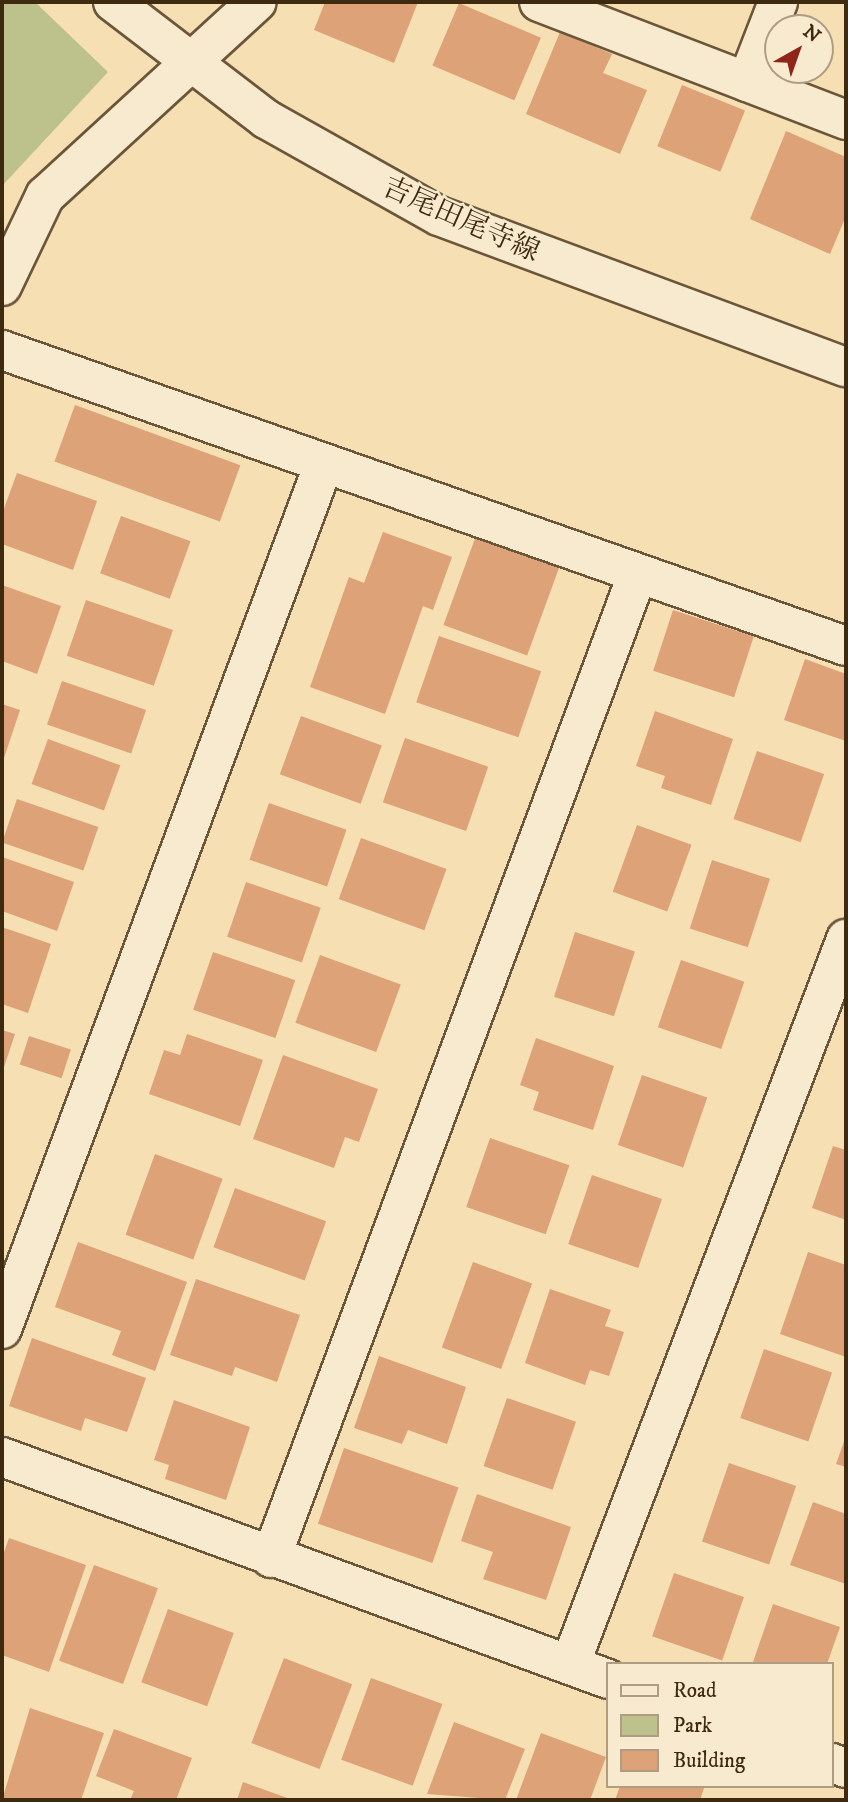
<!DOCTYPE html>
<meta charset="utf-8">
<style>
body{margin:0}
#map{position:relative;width:848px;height:1802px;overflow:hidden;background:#f5dfb3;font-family:"IM FELL DW Pica","Noto Serif JP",serif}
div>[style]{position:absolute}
.green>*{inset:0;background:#bdc18c}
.building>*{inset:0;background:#dea278;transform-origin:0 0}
.roads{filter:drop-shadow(2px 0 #6c563a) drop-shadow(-2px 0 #6c563a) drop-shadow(0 2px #6c563a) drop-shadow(0 -2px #6c563a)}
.minor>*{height:38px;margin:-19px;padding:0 19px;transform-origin:19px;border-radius:19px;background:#f8eace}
.tertiary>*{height:38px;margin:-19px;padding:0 19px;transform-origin:19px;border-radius:19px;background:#f8eace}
span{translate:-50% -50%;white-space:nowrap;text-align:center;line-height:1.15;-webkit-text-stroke:5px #f8eace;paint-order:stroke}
.street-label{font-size:28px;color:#3e2911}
.frame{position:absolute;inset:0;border:4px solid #3e2911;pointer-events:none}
.legend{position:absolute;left:606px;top:1662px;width:228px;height:126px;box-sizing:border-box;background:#f8eace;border:2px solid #ae9d82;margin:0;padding:9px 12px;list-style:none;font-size:21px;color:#3e2911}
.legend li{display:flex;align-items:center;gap:14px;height:35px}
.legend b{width:35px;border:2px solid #ae9d82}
.north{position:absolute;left:764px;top:14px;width:70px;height:70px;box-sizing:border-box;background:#f8eace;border:2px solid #ae9d82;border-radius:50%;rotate:40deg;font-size:19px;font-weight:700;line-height:28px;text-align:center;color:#3e2911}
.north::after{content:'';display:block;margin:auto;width:24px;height:32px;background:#8f2418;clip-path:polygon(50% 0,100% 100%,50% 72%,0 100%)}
</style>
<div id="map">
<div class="green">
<div style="clip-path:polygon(2px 2px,35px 2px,108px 72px,2px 186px)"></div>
</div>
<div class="building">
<div style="clip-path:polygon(325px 2px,418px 2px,394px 63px,314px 30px)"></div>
<div style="left:459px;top:3px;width:89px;height:68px;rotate:23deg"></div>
<div style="clip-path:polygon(560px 32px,612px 54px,603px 73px,647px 90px,620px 154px,526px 114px)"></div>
<div style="left:682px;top:85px;width:68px;height:66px;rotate:22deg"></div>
<div style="clip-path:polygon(786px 131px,846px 157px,846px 216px,830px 254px,750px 219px)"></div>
<div style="left:75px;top:405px;width:176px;height:60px;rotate:20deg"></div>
<div style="clip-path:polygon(17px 473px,97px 501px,73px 570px,2px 544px,2px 514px)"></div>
<div style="left:121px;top:516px;width:74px;height:61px;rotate:20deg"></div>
<div style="clip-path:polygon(383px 532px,452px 557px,433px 610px,423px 606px,385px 714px,310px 687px,349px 577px,364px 583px)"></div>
<div style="left:477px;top:533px;width:89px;height:98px;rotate:20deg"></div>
<div style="clip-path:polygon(2px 585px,61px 606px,37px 674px,2px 661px)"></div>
<div style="left:86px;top:600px;width:92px;height:59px;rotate:19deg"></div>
<div style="left:673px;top:610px;width:85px;height:64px;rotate:18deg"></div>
<div style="left:439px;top:636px;width:108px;height:70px;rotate:19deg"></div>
<div style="clip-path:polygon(805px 659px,846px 674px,846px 741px,784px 720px)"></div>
<div style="left:62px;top:681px;width:89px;height:46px;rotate:19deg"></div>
<div style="clip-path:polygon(2px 704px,20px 710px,2px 764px)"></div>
<div style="clip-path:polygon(655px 711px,733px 739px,711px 805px,661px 788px,665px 776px,636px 766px)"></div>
<div style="left:301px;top:716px;width:86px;height:62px;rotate:20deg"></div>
<div style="left:405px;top:738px;width:88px;height:68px;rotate:19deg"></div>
<div style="left:48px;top:739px;width:77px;height:48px;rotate:20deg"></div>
<div style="left:757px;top:751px;width:71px;height:72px;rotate:19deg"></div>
<div style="left:17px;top:799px;width:86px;height:46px;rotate:19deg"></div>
<div style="left:269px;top:803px;width:82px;height:60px;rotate:19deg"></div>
<div style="left:637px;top:825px;width:58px;height:71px;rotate:20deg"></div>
<div style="left:361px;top:838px;width:91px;height:65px;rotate:20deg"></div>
<div style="clip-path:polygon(2px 857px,74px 882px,57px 931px,2px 911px)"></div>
<div style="left:712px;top:860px;width:61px;height:72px;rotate:18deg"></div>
<div style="left:246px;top:882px;width:79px;height:58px;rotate:19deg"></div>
<div style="clip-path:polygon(2px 927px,51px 944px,28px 1013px,2px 1004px)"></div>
<div style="left:575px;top:932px;width:63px;height:68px;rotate:18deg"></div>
<div style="left:213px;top:952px;width:87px;height:61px;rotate:19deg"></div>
<div style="left:320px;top:955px;width:86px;height:72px;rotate:20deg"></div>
<div style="left:681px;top:960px;width:67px;height:71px;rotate:19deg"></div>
<div style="clip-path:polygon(2px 1030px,15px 1034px,2px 1073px)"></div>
<div style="clip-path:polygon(187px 1034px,263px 1060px,240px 1126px,149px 1094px,164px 1050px,180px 1055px)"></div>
<div style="left:29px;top:1036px;width:44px;height:30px;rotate:18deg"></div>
<div style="clip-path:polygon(536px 1038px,614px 1066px,593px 1130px,533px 1110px,539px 1092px,520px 1085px)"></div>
<div style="clip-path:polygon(283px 1055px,378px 1089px,359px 1142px,345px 1137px,334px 1168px,253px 1139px)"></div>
<div style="left:642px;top:1075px;width:69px;height:74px;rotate:19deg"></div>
<div style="left:490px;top:1138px;width:84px;height:73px;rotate:19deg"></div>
<div style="clip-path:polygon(833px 1146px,846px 1150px,846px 1220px,812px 1208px)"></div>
<div style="left:155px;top:1154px;width:72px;height:86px;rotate:20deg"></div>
<div style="left:592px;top:1175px;width:74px;height:73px;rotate:19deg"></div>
<div style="left:235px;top:1188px;width:97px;height:63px;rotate:20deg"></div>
<div style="clip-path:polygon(78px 1242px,187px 1282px,155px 1371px,112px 1355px,121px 1331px,55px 1307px)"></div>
<div style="clip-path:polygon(808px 1252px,846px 1265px,846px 1357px,780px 1334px)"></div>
<div style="left:473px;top:1262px;width:63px;height:91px;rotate:20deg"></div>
<div style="clip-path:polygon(196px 1279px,300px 1315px,277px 1382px,235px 1367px,232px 1376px,170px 1355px)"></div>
<div style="clip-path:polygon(550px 1289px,611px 1310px,605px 1326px,624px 1332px,609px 1376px,590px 1370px,585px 1385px,525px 1363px)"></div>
<div style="clip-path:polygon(32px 1338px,146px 1378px,127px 1432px,85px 1418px,81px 1431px,9px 1406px)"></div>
<div style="left:764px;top:1349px;width:72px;height:73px;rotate:19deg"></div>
<div style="clip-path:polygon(379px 1356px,466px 1387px,447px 1444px,408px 1430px,402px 1444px,354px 1428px)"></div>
<div style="left:507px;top:1398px;width:73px;height:72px;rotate:19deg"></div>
<div style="clip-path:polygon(174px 1400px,250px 1427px,226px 1500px,165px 1479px,169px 1465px,154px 1460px)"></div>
<div style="clip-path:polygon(846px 1436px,846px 1467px,836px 1464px)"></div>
<div style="left:344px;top:1448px;width:121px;height:80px;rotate:19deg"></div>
<div style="left:729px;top:1463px;width:71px;height:83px;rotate:19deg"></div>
<div style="clip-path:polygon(477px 1494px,571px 1527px,546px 1600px,483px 1579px,493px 1552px,461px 1541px)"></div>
<div style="clip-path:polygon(813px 1502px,846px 1514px,846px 1584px,790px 1565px)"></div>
<div style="clip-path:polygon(9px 1538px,86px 1565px,49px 1672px,2px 1655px,2px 1558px)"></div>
<div style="left:94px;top:1565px;width:68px;height:102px;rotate:20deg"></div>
<div style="left:674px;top:1573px;width:74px;height:67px;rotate:19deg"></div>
<div style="clip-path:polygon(773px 1604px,840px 1627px,827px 1664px,753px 1662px)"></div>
<div style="left:168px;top:1609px;width:70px;height:78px;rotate:20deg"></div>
<div style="left:284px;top:1658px;width:73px;height:91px;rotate:21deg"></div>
<div style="left:371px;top:1678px;width:76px;height:87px;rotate:20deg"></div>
<div style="clip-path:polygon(30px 1708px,104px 1733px,81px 1800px,2px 1800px)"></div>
<div style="clip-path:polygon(454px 1722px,525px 1749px,505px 1800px,427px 1794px)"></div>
<div style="clip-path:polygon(114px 1729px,192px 1758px,176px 1800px,130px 1800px,134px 1791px,96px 1776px)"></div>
<div style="clip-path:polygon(541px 1733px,606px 1757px,590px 1800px,516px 1800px)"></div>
<div style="clip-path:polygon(243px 1782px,293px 1800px,237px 1800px)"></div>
<div style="clip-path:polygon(620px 1786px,700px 1786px,704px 1788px,700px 1800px,615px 1800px)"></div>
</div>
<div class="roads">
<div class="minor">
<div style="left:539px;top:2px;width:329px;rotate:21deg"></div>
<div style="left:747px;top:82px;width:86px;rotate:-68.8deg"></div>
<div style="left:2px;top:286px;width:100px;rotate:-64.5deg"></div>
<div style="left:45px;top:196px;width:287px;rotate:-42.5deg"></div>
<div style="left:2px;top:350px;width:894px;rotate:19.33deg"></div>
<div style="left:2px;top:1329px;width:924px;rotate:-69.6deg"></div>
<div style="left:2px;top:1457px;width:645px;rotate:20.12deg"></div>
<div style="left:271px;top:1558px;width:1051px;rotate:-69.57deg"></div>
<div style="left:570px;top:1665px;width:777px;rotate:-69.18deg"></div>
<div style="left:832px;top:1763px;width:15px;rotate:20deg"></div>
</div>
<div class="tertiary">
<div style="left:113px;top:2px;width:193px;rotate:37.4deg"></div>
<div style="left:266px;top:119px;width:198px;rotate:29.3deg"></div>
<div style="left:439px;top:216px;width:434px;rotate:20.4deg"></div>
</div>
</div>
<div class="street-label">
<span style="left:461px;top:220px;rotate:24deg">吉尾田尾寺線</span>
</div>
<div class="frame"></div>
<ul class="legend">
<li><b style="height:9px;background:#f8eace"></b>Road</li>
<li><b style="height:19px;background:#bdc18c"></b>Park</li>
<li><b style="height:19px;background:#dea278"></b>Building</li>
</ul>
<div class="north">N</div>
</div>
